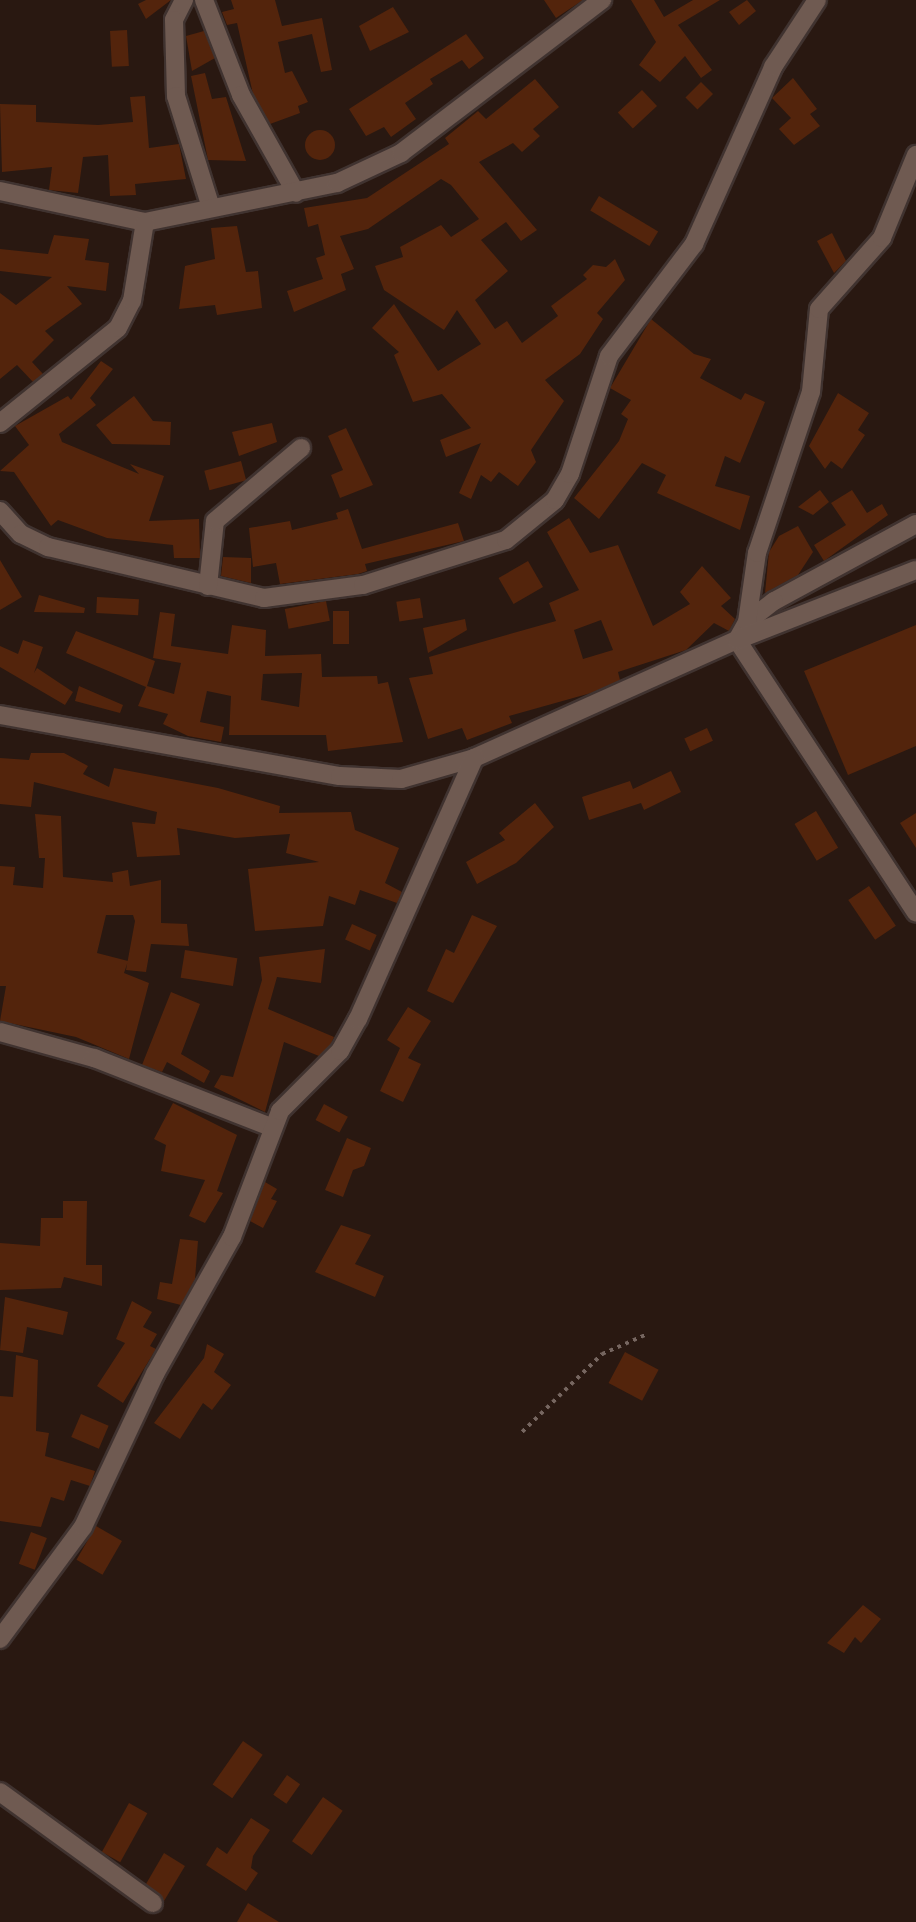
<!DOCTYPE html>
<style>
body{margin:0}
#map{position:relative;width:916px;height:1922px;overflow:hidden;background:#291811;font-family:"PT Sans Narrow",sans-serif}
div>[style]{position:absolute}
.building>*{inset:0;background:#53240c;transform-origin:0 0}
.round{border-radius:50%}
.path>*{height:3.5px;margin-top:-1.75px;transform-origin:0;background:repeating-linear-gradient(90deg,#766660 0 3.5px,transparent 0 8.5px)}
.roads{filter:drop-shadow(2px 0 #403330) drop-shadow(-2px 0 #403330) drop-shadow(0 2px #403330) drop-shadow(0 -2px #403330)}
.minor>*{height:18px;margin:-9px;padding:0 9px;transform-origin:9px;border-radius:9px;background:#6f5a51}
span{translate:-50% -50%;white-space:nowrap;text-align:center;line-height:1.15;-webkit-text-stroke:5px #291811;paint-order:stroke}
</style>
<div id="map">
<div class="building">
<div style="clip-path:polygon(146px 0,171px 0,146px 19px,138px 4px)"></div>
<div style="clip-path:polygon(231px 0,275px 0,282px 26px,322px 18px,332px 70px,321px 72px,312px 34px,278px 42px,285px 73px,292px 71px,308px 102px,298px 106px,300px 113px,270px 124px,253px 94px,237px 23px,227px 25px,222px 12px,234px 9px)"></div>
<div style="clip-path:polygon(544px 0,583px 0,556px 18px)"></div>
<div style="clip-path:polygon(631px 0,654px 0,664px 17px,693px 0,720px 0,678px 25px,712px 70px,701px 78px,685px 56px,660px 82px,639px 65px,656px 42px)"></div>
<div style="clip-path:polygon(747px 0,756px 11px,739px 25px,729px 12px)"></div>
<div style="clip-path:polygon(393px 7px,409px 32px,370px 51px,359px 26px)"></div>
<div style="left:127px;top:30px;width:36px;height:17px;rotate:87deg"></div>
<div style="clip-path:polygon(204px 31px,215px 58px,192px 71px,186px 36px)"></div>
<div style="clip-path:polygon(466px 34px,484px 58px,469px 69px,462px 60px,430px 79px,433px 84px,405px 103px,416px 119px,391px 137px,384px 127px,366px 136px,349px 109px)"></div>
<div style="clip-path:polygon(205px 73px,212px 99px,226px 97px,246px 161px,208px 160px,191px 76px)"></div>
<div style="clip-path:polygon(793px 78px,817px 109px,810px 114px,820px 126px,794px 145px,779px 129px,791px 118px,772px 98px)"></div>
<div style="clip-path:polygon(535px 79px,559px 107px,533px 129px,540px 136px,522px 152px,513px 143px,479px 162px,537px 230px,521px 241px,506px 222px,481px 240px,508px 271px,475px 300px,495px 329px,507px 321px,522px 343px,558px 316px,551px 306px,587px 279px,583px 275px,593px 265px,606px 267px,615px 259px,625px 280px,597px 313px,603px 319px,580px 354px,545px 380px,564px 401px,531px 450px,536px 462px,518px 486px,499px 472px,491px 482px,481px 475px,471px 499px,459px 493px,481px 443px,446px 457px,440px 440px,471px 428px,442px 394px,413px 402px,394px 355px,399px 352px,372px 328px,394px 304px,438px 371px,481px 344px,457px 310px,444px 330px,384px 290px,375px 266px,403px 257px,400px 247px,441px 225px,451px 237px,479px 219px,451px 185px,441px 179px,368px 229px,340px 236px,354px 269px,341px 274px,346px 290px,294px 312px,287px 291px,323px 279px,316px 258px,325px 255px,318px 224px,308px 227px,304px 208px,367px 198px,449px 144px,445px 138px,478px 111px,486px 119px)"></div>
<div style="left:701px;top:82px;width:17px;height:22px;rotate:45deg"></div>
<div style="left:642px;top:90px;width:22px;height:33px;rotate:47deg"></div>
<div style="clip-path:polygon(145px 96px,149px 148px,179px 144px,186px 179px,135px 184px,136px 195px,110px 196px,108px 155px,83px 157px,78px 193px,49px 190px,52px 167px,2px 172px,0 104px,36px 105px,36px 122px,98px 125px,133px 122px,130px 97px)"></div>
<div class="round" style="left:305px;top:130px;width:30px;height:30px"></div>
<div style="left:599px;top:196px;width:69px;height:17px;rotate:31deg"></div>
<div style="clip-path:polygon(237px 226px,246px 272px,258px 271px,262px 308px,217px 315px,215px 305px,179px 309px,185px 266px,215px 259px,211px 228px)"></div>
<div style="clip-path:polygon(832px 233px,846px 261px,834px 273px,817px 241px)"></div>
<div style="clip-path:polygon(54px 235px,89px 239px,85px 260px,109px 263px,106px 291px,67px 286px,82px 304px,45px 331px,54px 340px,32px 362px,43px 374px,33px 382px,17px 365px,0 379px,0 293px,16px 305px,52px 277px,0 271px,0 249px,48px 254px)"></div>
<div style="clip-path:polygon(651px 319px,694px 354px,711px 359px,700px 378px,741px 400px,745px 393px,765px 402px,740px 463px,725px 456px,715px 486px,750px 496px,740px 530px,657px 493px,666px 475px,642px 463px,599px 519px,574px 498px,619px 441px,628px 419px,621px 414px,631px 400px,610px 388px)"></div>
<div style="clip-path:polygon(101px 361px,113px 369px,90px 398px,96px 405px,59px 434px,62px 442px,139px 474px,130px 464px,164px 476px,149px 521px,199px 519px,200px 558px,174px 558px,173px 545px,107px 538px,58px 520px,51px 526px,14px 472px,0 471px,29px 445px,15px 426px,68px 396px,71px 400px)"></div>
<div style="clip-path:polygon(838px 393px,869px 413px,858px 430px,865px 435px,842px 469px,831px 461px,825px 469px,809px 446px)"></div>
<div style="clip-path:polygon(134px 396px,153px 421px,171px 422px,170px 445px,112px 444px,96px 425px)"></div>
<div style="clip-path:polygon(272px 423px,277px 442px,239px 456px,232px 432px)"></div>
<div style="clip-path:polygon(346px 428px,373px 485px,340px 498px,331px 475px,343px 470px,328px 436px)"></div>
<div style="left:241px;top:461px;width:20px;height:38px;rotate:75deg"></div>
<div style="clip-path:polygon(820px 490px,829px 502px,813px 515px,798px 507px)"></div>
<div style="clip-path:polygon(852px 490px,867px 513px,882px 504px,888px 515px,824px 561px,814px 545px,846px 525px,831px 503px)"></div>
<div style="clip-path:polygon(348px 509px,362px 549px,458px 523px,464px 541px,365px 564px,367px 571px,358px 574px,280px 584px,276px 563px,253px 567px,249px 528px,290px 521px,292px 530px,338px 519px,336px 513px)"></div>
<div style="clip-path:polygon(evenodd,569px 518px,590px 553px,618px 545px,653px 626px,690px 604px,680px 592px,702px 566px,731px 598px,721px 606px,735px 619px,729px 631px,714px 623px,686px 650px,618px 672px,620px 680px,591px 693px,509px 716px,512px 723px,467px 740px,462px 728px,428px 739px,409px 678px,433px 674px,429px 657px,556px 621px,549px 603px,579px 590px,547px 532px,569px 518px,601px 620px,613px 650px,583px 659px,574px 630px,601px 620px)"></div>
<div style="clip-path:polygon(798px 526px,813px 552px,798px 575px,765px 593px,769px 552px,779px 536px)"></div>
<div style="clip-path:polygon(223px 557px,251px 558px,251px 583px,221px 576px)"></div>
<div style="clip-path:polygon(0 560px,22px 597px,0 610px)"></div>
<div style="left:528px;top:561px;width:30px;height:34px;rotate:60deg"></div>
<div style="clip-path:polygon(39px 595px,85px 608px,84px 613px,34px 612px)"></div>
<div style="left:97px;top:597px;width:42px;height:16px;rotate:3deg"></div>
<div style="left:420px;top:598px;width:20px;height:24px;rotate:81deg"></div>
<div style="left:326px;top:601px;width:20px;height:42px;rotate:79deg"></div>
<div style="left:333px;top:611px;width:16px;height:33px"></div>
<div style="clip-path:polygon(evenodd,160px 612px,175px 614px,171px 646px,228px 654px,232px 625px,266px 630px,265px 656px,321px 654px,322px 677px,377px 676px,378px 684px,388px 682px,403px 742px,328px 751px,326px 735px,229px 735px,231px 696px,207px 691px,200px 722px,224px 727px,221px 742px,188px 736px,163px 724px,168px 714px,138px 706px,146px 687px,66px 653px,76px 631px,155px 661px,147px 686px,174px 694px,181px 663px,153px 658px,160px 612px,302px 673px,299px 707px,261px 700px,263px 674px,302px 673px)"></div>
<div style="clip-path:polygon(465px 619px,467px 630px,428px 653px,423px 628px)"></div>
<div style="clip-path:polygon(916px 625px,916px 746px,848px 775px,804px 671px)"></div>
<div style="clip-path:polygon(23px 640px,43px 647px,34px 673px,37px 668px,73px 692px,65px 705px,0 667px,0 646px,18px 654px)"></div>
<div style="clip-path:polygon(79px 686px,123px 705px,120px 713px,75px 701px)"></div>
<div style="left:707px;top:728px;width:14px;height:25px;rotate:65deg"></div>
<div style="clip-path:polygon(31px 753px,64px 753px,88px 766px,83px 774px,109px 787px,114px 768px,218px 788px,280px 806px,279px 813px,351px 812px,355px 830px,399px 848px,385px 883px,402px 892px,397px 903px,360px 890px,355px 905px,329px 896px,323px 926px,255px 931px,248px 869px,319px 862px,286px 853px,290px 834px,235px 838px,177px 828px,180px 855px,137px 857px,132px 822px,155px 824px,157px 812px,34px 782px,31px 807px,0 804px,0 758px,29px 760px)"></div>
<div style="clip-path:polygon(671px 771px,681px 792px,644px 810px,641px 803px,589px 820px,582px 797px,630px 781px,633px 789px)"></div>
<div style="clip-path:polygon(535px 803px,554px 827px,516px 863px,477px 884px,466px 862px,505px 840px,499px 833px)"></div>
<div style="left:816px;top:811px;width:43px;height:25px;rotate:59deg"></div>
<div style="clip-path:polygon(916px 813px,916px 848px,900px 823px)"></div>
<div style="clip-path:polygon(35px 814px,61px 816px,63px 877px,113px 882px,112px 873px,128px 870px,130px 886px,161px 880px,161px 923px,187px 924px,189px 946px,151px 944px,146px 972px,126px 970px,135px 921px,133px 915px,106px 915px,97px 953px,128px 961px,124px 973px,149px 983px,129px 1059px,76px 1037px,0 1021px,6px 986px,0 986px,0 866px,15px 867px,13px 885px,43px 888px,45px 858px,39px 858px)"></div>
<div style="left:869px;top:886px;width:48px;height:25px;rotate:56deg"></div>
<div style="clip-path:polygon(472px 915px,497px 926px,453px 1003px,427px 991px,446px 949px,454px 953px)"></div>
<div style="left:352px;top:924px;width:27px;height:17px;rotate:24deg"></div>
<div style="clip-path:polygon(325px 949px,321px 983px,277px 977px,268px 1009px,334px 1037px,331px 1044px,319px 1056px,284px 1042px,265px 1112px,214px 1087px,221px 1075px,233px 1077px,262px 980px,259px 957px)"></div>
<div style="left:185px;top:950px;width:53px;height:28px;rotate:9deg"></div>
<div style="clip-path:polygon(171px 992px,200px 1004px,181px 1054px,210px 1071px,204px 1083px,167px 1062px,162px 1072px,142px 1065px)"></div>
<div style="clip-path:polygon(408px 1007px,431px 1021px,408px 1058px,421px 1064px,403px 1102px,380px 1091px,400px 1048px,387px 1040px)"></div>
<div style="clip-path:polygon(173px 1103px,237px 1135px,217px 1191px,223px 1193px,205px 1223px,189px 1216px,205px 1180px,161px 1171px,166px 1145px,154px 1139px)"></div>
<div style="left:324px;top:1104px;width:27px;height:18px;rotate:28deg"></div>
<div style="clip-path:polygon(347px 1138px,371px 1148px,364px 1166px,353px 1170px,343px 1197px,325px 1190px)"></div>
<div style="clip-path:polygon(265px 1182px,277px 1189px,271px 1199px,277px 1201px,263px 1228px,250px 1221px)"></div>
<div style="clip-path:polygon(63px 1201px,87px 1201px,86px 1265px,102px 1265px,102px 1286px,64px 1277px,61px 1288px,0 1290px,0 1243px,40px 1246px,41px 1218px,63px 1218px)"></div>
<div style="clip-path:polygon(341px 1225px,371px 1235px,355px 1264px,384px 1276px,375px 1297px,315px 1272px)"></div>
<div style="clip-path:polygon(180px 1239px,198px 1241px,195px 1279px,181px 1305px,157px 1299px,160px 1282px,172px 1284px)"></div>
<div style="clip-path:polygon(5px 1297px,68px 1312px,63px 1335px,27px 1327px,23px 1353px,0 1350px)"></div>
<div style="clip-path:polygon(132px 1301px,152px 1312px,143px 1327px,157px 1334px,150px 1346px,156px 1349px,123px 1403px,97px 1386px,125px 1343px,116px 1339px)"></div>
<div style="clip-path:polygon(207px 1344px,224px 1354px,214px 1372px,231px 1385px,212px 1410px,203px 1403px,180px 1439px,154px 1423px,204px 1358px)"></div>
<div style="left:625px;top:1352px;width:38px;height:35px;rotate:28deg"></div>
<div style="clip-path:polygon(16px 1355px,38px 1360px,36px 1431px,49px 1433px,45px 1456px,95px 1471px,90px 1486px,71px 1480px,64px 1501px,51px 1497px,41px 1527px,0 1521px,0 1396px,13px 1397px)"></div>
<div style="left:81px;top:1414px;width:30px;height:25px;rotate:23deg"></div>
<div style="left:96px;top:1526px;width:30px;height:39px;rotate:30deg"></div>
<div style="left:31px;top:1532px;width:17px;height:34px;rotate:21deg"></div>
<div style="clip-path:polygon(863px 1605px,881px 1619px,861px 1643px,855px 1637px,844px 1653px,827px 1643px)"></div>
<div style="left:243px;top:1741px;width:24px;height:53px;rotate:35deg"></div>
<div style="left:287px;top:1775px;width:16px;height:24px;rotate:35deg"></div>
<div style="left:323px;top:1797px;width:24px;height:54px;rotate:35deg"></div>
<div style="left:129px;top:1803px;width:21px;height:56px;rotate:29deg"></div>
<div style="clip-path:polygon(251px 1818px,270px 1830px,253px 1856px,251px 1868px,258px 1873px,246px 1891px,206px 1865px,217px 1847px,227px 1854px)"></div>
<div style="clip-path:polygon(164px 1853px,185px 1866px,164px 1901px,146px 1884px)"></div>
<div style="clip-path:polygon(248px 1903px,279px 1922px,237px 1922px)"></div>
</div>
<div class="path">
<div style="left:522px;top:1432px;width:112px;rotate:-44.3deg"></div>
<div style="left:602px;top:1354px;width:47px;rotate:-23.8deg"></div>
</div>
<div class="roads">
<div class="minor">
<div style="left:184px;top:0;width:22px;rotate:117deg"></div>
<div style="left:174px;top:20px;width:76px;rotate:88.5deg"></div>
<div style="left:176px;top:96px;width:117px;rotate:72.6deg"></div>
<div style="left:204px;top:0;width:102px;rotate:68.7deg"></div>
<div style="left:241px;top:95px;width:112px;rotate:60.7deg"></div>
<div style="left:0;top:191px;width:148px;rotate:12.1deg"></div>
<div style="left:145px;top:222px;width:196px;rotate:-11.5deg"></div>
<div style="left:337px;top:183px;width:71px;rotate:-25.1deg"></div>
<div style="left:401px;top:153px;width:253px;rotate:-37.3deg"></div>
<div style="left:0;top:423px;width:151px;rotate:-38.8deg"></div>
<div style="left:118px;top:328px;width:30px;rotate:-63deg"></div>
<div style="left:132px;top:301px;width:80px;rotate:-80.7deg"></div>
<div style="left:0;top:511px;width:31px;rotate:48deg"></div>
<div style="left:21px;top:534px;width:30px;rotate:26deg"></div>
<div style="left:48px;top:547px;width:222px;rotate:13.3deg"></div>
<div style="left:264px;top:598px;width:100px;rotate:-7.5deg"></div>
<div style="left:363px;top:585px;width:150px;rotate:-17.5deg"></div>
<div style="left:506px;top:540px;width:63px;rotate:-39.2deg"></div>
<div style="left:555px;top:500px;width:30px;rotate:-60deg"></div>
<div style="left:570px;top:474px;width:124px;rotate:-71.7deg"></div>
<div style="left:609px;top:356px;width:141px;rotate:-52.8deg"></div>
<div style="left:694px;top:244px;width:194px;rotate:-65.9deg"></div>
<div style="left:773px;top:67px;width:80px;rotate:-56.7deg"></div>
<div style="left:916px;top:524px;width:162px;rotate:151.5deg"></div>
<div style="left:774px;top:601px;width:34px;rotate:142deg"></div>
<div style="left:747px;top:622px;width:21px;rotate:119deg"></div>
<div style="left:737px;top:640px;width:326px;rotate:56.7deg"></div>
<div style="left:208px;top:586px;width:65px;rotate:-83.9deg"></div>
<div style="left:215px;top:521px;width:113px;rotate:-40.3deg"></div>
<div style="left:747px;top:622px;width:70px;rotate:-81.8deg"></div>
<div style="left:757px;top:553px;width:170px;rotate:-71.5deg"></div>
<div style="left:811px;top:392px;width:83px;rotate:-84.5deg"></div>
<div style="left:819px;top:309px;width:95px;rotate:-48.4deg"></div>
<div style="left:882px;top:238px;width:90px;rotate:-67.7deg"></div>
<div style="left:0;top:715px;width:345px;rotate:10.2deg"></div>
<div style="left:340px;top:776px;width:61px;rotate:2.8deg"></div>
<div style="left:401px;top:779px;width:76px;rotate:-16deg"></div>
<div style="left:474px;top:758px;width:288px;rotate:-24.2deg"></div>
<div style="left:737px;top:640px;width:192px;rotate:-21.4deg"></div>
<div style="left:0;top:1032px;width:98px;rotate:15.5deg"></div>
<div style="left:94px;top:1058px;width:190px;rotate:21.3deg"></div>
<div style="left:0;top:1639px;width:139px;rotate:-53.5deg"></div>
<div style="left:83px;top:1527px;width:169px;rotate:-64.8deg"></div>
<div style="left:155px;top:1374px;width:157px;rotate:-60.7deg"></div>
<div style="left:232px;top:1237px;width:135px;rotate:-69.1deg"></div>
<div style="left:280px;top:1111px;width:85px;rotate:-45deg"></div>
<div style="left:340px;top:1051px;width:37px;rotate:-61deg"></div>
<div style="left:358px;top:1019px;width:286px;rotate:-66deg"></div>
<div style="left:0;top:1792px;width:189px;rotate:36deg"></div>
</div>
</div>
</div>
